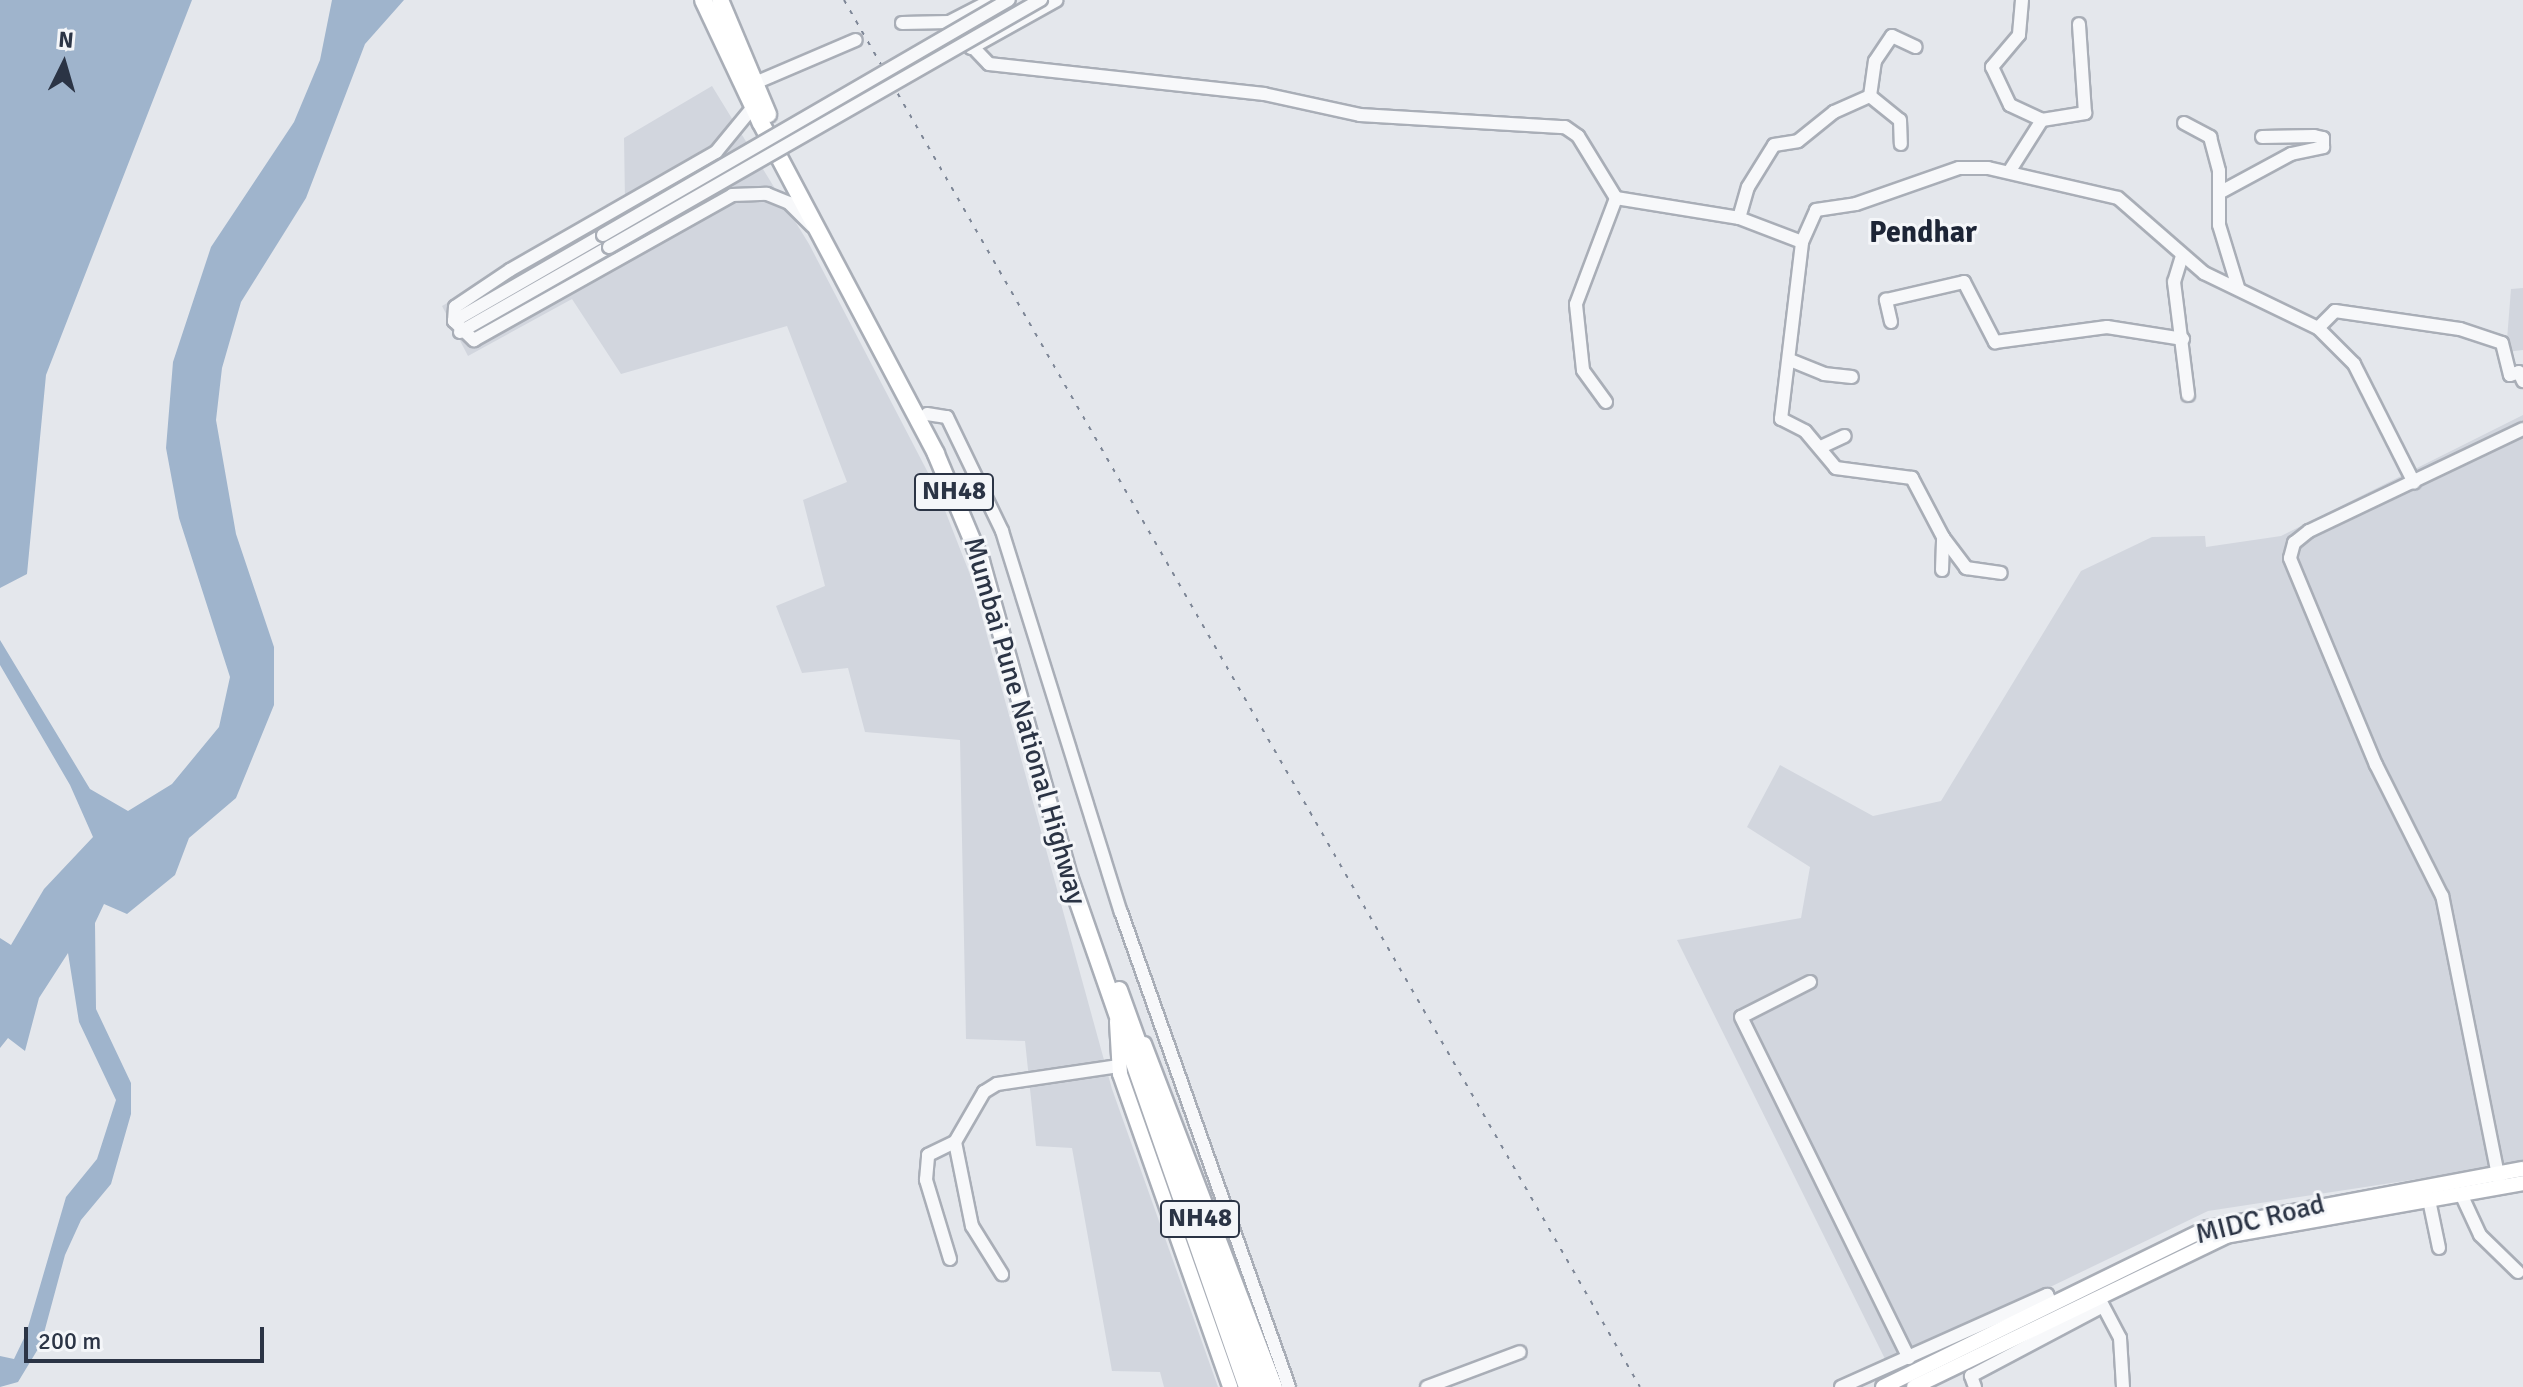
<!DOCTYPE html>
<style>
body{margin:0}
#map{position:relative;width:2523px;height:1387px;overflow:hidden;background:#e4e7ec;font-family:Signika,sans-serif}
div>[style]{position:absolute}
.built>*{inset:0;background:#d2d6de}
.water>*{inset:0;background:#9fb4cc}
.roads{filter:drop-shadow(2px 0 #a9aeb7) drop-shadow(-2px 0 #a9aeb7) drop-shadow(0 2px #a9aeb7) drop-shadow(0 -2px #a9aeb7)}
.minor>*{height:12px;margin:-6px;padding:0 6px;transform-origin:6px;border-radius:6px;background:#f7f8fa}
.major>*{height:14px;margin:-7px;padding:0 7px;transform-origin:7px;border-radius:7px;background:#fff}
.highway>*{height:16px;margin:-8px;padding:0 8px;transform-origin:8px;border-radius:8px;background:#fff}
.rail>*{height:2px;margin-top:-1px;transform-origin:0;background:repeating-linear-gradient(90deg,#7d8696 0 4px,transparent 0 12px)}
.bridges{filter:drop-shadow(2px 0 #a9aeb7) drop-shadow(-2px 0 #a9aeb7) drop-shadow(0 2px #a9aeb7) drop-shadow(0 -2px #a9aeb7)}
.minor-bridge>*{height:12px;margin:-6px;padding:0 6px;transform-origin:6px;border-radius:6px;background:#f7f8fa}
span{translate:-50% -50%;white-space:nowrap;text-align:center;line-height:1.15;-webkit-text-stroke:6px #f4f6f9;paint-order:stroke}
.shield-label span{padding:2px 6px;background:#f4f6f9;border:2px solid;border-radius:6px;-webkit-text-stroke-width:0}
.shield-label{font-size:26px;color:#2b3445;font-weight:700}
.street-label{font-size:28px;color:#2b3445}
.neighbourhood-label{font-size:30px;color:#1d2536;font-weight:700}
.north{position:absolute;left:24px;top:24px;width:80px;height:80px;-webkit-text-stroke:6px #f4f6f9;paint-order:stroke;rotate:5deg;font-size:22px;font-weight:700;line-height:32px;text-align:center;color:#2b3445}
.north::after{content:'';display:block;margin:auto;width:28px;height:36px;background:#2b3445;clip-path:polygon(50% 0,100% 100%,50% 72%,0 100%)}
.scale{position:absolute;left:24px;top:1327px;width:240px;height:36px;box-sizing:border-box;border:4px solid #2b3445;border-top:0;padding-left:10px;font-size:24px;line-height:28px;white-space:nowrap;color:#2b3445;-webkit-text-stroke:6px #f4f6f9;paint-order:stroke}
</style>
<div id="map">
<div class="built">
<div style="clip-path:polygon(712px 86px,809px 244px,937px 490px,971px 577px,1112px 1089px,1218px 1387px,1164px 1387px,1160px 1372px,1112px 1371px,1072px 1148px,1036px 1146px,1025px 1041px,966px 1039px,960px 740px,865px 732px,848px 668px,802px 673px,776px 606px,825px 586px,803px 500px,847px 482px,787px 326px,621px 374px,572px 299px,468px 356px,442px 306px,625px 201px,624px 138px)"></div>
<div style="clip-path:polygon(2523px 288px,2523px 350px,2506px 352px,2511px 289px)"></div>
<div style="clip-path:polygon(2523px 415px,2523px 1163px,2208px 1211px,1888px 1365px,1677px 940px,1801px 918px,1810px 867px,1747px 827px,1780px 765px,1873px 816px,1941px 801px,2081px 571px,2152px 537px,2205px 536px,2206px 547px,2281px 536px)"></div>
</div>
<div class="water">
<div style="clip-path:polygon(0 0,192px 0,46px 375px,27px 574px,0 588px)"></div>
<div style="clip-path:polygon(332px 0,404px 0,365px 44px,306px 198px,241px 302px,222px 368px,216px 420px,236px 534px,274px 647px,274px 705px,236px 798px,189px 838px,175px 875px,127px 914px,104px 904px,95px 923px,96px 1009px,131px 1083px,131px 1114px,111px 1184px,81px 1220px,65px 1255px,41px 1344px,18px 1382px,0 1387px,0 1356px,14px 1359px,26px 1334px,66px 1197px,97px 1159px,116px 1100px,79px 1022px,68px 953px,39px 998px,25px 1051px,8px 1038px,0 1048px,0 938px,11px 945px,44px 889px,93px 837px,70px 785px,0 665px,0 640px,90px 789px,128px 811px,172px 784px,219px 727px,230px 677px,179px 518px,166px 448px,173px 362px,211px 247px,294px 122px,320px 60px)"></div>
</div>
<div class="roads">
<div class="minor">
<div style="left:2022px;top:0;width:35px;rotate:95deg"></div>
<div style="left:2019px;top:35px;width:42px;rotate:130.2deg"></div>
<div style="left:1992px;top:67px;width:42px;rotate:64.7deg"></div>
<div style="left:2010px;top:105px;width:35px;rotate:25deg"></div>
<div style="left:949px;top:22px;width:58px;rotate:46.4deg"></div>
<div style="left:989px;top:64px;width:277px;rotate:6.2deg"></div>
<div style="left:1264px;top:94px;width:98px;rotate:12.3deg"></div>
<div style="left:1360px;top:115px;width:205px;rotate:3.4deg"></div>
<div style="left:1565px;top:127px;width:16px;rotate:35deg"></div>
<div style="left:1578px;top:136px;width:73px;rotate:58.5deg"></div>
<div style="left:1616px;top:198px;width:125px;rotate:9.2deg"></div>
<div style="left:1739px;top:218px;width:67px;rotate:20.9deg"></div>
<div style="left:902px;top:23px;width:47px;rotate:-1.2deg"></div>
<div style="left:949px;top:22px;width:48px;rotate:-27.1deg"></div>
<div style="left:971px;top:48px;width:98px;rotate:-29.2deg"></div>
<div style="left:748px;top:86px;width:117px;rotate:-23.1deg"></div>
<div style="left:1870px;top:96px;width:35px;rotate:-82deg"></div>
<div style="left:1875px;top:61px;width:30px;rotate:-56deg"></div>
<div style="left:1892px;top:36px;width:26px;rotate:25deg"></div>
<div style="left:753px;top:107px;width:58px;rotate:129.4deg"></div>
<div style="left:716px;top:152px;width:237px;rotate:150.2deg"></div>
<div style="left:510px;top:270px;width:66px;rotate:146.1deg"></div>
<div style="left:455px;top:307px;width:14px;rotate:94deg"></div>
<div style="left:454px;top:321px;width:28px;rotate:44deg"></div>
<div style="left:474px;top:340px;width:296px;rotate:-29.3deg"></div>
<div style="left:732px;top:195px;width:35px;rotate:-2deg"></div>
<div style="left:767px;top:194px;width:24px;rotate:22deg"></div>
<div style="left:789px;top:203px;width:33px;rotate:45deg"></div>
<div style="left:2184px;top:123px;width:30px;rotate:28deg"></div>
<div style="left:2210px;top:137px;width:35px;rotate:75deg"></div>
<div style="left:2219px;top:171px;width:54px;rotate:90deg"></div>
<div style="left:2219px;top:225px;width:65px;rotate:73deg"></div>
<div style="left:2009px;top:172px;width:62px;rotate:-57.6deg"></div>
<div style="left:2042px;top:120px;width:44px;rotate:-9.2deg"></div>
<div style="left:2085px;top:113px;width:89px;rotate:-93.9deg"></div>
<div style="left:2219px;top:193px;width:82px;rotate:-28.4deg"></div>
<div style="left:2291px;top:154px;width:33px;rotate:-12deg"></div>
<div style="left:2323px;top:147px;width:9px;rotate:-90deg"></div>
<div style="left:2323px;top:138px;width:9px;rotate:-167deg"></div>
<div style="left:2314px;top:136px;width:52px;rotate:178.9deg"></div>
<div style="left:1739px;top:218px;width:32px;rotate:-74deg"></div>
<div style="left:1748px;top:187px;width:49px;rotate:-58.2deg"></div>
<div style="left:1774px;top:145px;width:24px;rotate:-9deg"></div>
<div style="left:1798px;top:141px;width:46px;rotate:-38.9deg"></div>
<div style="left:1834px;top:112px;width:39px;rotate:-24deg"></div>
<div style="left:1870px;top:96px;width:38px;rotate:39deg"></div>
<div style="left:1900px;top:120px;width:24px;rotate:88deg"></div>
<div style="left:2182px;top:256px;width:27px;rotate:107deg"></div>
<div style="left:2174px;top:282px;width:114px;rotate:82.9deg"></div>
<div style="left:454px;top:321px;width:172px;rotate:-30deg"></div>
<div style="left:1891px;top:322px;width:23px;rotate:-103deg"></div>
<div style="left:1886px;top:300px;width:80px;rotate:-13deg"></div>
<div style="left:1964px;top:282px;width:68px;rotate:62.7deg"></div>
<div style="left:1995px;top:342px;width:113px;rotate:-7.6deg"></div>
<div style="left:2107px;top:327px;width:77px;rotate:9deg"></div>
<div style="left:2318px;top:328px;width:24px;rotate:-45deg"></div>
<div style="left:2335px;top:311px;width:126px;rotate:8.2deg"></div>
<div style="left:2460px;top:329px;width:44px;rotate:18.4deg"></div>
<div style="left:2502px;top:343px;width:33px;rotate:76deg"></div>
<div style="left:2510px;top:375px;width:9px;rotate:-18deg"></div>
<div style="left:2519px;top:372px;width:10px;rotate:66deg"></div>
<div style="left:460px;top:332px;width:172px;rotate:-29.7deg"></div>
<div style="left:1790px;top:360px;width:37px;rotate:22deg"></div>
<div style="left:1824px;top:374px;width:28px;rotate:6deg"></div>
<div style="left:1606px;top:402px;width:39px;rotate:-126deg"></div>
<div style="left:1583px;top:370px;width:66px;rotate:-96.1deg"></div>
<div style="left:1576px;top:304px;width:113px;rotate:-69.3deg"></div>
<div style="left:927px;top:414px;width:20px;rotate:9deg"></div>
<div style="left:947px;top:417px;width:127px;rotate:64.2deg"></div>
<div style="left:1002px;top:531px;width:399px;rotate:72.7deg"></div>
<div style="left:1121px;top:912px;width:504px;rotate:70.52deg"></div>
<div style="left:1821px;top:447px;width:26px;rotate:-25deg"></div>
<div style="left:1943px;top:537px;width:39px;rotate:53deg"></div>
<div style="left:1966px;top:568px;width:35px;rotate:8deg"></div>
<div style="left:1942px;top:570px;width:33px;rotate:-88deg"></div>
<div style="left:1943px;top:537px;width:67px;rotate:-117.7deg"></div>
<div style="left:1912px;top:478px;width:77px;rotate:-172.5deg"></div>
<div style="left:1836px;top:468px;width:48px;rotate:-130deg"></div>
<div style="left:1805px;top:431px;width:27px;rotate:-153deg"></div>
<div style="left:1781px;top:419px;width:178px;rotate:-83.2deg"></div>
<div style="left:1802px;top:242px;width:35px;rotate:-66deg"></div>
<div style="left:1816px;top:210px;width:40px;rotate:-8.5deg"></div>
<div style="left:1856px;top:204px;width:109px;rotate:-19.3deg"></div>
<div style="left:1959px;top:168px;width:29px"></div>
<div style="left:1988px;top:168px;width:133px;rotate:13deg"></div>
<div style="left:2118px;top:198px;width:114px;rotate:41.1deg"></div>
<div style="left:2204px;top:273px;width:127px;rotate:25.8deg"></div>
<div style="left:2318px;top:328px;width:51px;rotate:45deg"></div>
<div style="left:2354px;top:364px;width:133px;rotate:63.2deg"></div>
<div style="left:1810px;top:982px;width:77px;rotate:153.1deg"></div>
<div style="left:1741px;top:1017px;width:380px;rotate:63.8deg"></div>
<div style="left:955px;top:1142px;width:86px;rotate:78.6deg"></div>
<div style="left:972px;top:1226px;width:57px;rotate:58deg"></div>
<div style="left:2499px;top:1180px;width:290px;rotate:-101.3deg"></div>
<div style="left:2442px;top:896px;width:147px;rotate:-116.7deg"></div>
<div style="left:2376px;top:765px;width:224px;rotate:-112.6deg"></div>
<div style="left:2290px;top:558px;width:16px;rotate:-75deg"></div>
<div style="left:2294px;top:543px;width:19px;rotate:-39deg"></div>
<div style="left:2309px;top:531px;width:237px;rotate:-25.5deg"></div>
<div style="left:2461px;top:1194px;width:45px;rotate:65.1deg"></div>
<div style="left:2480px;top:1235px;width:53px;rotate:44.2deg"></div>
<div style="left:2429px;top:1200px;width:49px;rotate:78.2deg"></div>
<div style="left:950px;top:1259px;width:83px;rotate:-106.9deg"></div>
<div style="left:926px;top:1180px;width:25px;rotate:-85deg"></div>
<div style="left:928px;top:1155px;width:30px;rotate:-26deg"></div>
<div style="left:955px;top:1142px;width:58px;rotate:-59.9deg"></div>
<div style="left:984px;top:1092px;width:15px;rotate:-32deg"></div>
<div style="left:997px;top:1084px;width:123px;rotate:-8.4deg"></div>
<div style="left:2100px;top:1300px;width:43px;rotate:62.2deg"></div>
<div style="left:2120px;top:1338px;width:49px;rotate:86.5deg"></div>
<div style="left:1427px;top:1387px;width:99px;rotate:-20.6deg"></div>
<div style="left:1841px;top:1387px;width:226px;rotate:-24.1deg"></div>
<div style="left:2047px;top:1295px;width:9px;rotate:63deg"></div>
<div style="left:1975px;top:1387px;width:12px;rotate:-110deg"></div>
<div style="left:1971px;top:1376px;width:149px;rotate:-27.9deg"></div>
</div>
<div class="major">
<div style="left:1117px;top:1022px;width:52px;rotate:86.7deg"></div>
<div style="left:1120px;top:1074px;width:332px;rotate:70.6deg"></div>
<div style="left:1144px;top:1044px;width:367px;rotate:69.1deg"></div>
<div style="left:1883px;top:1387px;width:361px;rotate:-26.1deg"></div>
<div style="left:2207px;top:1228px;width:321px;rotate:-10.6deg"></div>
<div style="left:1914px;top:1387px;width:347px;rotate:-25.8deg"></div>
<div style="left:2226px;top:1236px;width:302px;rotate:-10.1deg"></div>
</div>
<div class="highway">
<div style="left:703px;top:0;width:136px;rotate:64.8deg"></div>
<div style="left:761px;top:123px;width:374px;rotate:62.1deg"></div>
<div style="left:936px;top:454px;width:116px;rotate:67.2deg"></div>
<div style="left:981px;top:561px;width:330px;rotate:74.4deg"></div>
<div style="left:1070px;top:879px;width:538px;rotate:70.79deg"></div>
<div style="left:720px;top:0;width:124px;rotate:67.2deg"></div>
<div style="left:1119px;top:990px;width:422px;rotate:70.2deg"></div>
</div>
</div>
<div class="rail">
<div style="left:844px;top:0;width:1599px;rotate:60.15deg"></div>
</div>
<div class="bridges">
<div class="minor-bridge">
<div style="left:603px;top:235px;width:469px;rotate:-30.1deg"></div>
<div style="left:609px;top:247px;width:498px;rotate:-29.8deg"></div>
</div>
</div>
<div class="shield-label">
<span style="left:954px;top:492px">NH48</span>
<span style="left:1200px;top:1219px">NH48</span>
</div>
<div class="street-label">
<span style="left:1025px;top:721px;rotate:74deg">Mumbai Pune National Highway</span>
<span style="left:2260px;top:1219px;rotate:-14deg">MIDC Road</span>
</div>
<div class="neighbourhood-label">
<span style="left:1923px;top:233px">Pendhar</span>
</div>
<div class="north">N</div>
<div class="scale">200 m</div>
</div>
